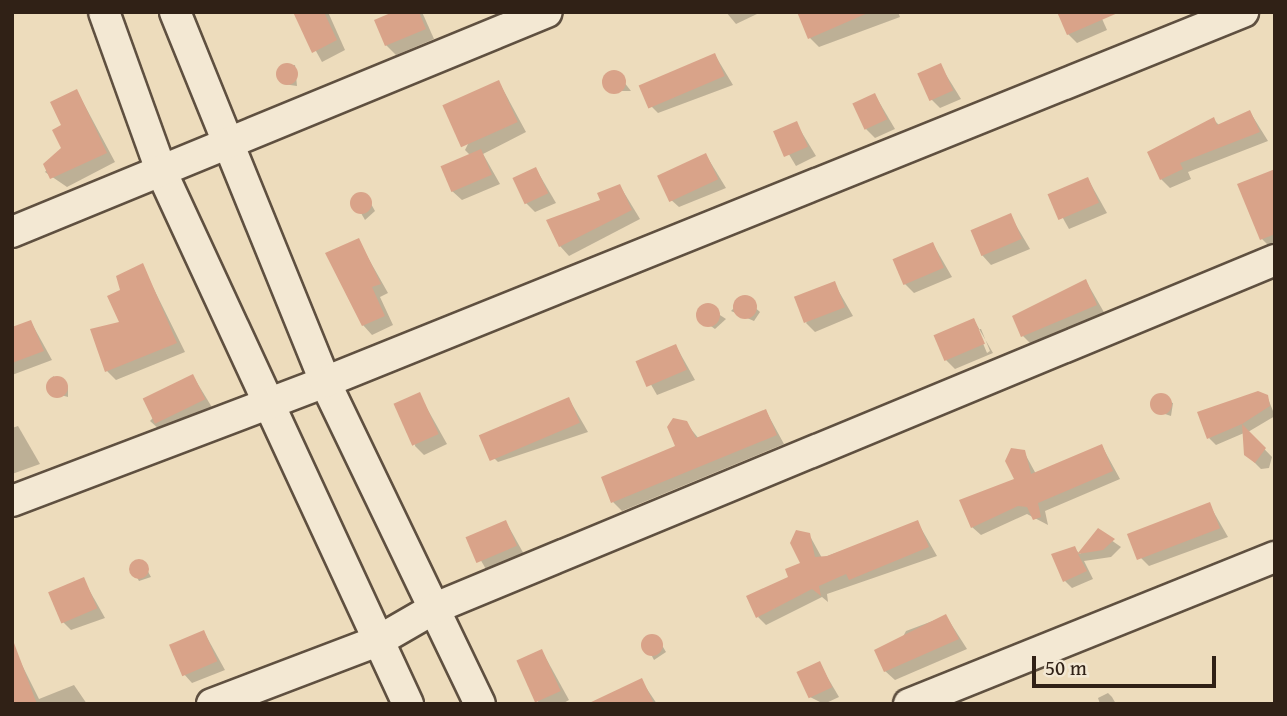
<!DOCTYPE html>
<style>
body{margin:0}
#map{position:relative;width:1287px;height:716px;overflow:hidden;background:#eddcbc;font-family:"Gentium Book Plus",serif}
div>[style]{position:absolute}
.shadow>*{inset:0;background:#0003}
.building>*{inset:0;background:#d9a389;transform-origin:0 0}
.round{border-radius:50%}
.roads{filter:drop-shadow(2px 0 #5f5040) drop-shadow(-2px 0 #5f5040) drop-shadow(0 2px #5f5040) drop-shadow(0 -2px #5f5040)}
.minor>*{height:30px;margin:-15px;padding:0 15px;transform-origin:15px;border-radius:15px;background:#f3e8d3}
span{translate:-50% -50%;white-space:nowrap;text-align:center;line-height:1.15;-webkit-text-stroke:5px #f3e8d3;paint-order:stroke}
.frame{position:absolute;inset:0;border:14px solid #302116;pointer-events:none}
.scale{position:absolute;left:1032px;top:656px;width:184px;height:32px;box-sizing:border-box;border:4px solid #302116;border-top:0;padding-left:9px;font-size:21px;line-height:24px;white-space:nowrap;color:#302116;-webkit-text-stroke:5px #f3e8d3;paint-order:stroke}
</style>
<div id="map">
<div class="shadow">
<div style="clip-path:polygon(328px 12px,345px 50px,322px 62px,295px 13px)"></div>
<div style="clip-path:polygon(397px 12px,422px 12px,434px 39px,396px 55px,386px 45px)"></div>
<div style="clip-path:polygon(726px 12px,756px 12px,757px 14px,736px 24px)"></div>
<div style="clip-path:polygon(814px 12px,898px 12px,900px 17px,819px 47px,810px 38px)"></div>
<div style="clip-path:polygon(1099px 12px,1107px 30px,1077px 43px,1068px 34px)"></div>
<div style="clip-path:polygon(715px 55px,733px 85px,658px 113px,649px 104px)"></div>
<div style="clip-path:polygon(295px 65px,297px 86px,283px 84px,280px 68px)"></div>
<div style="clip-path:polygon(940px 65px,961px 99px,940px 108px,931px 99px)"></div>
<div style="clip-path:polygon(615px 73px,620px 77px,631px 91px,611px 91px,604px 81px)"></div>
<div style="clip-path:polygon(499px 82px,526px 132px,483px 154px,500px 184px,462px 200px,452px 191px,470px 155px,465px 150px)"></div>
<div style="clip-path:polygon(77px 91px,115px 162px,67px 187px,45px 172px,63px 149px,63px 126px)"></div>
<div style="clip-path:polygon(875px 95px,895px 129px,875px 138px,866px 129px)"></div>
<div style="clip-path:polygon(1250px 112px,1268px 141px,1188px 172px,1191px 179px,1170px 188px,1161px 179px,1214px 120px,1219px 125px)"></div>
<div style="clip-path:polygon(796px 123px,816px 156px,796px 166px,775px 131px)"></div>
<div style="clip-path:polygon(706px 155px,726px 188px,679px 207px,669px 198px)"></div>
<div style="clip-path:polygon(536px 169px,556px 203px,535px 212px,526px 203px)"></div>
<div style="clip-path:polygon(1275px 171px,1275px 246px,1271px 248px,1262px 239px)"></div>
<div style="clip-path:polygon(1088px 179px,1107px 213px,1069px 229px,1050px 195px)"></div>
<div style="clip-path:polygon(620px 186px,640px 219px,569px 256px,560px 246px)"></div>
<div style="clip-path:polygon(366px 195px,375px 211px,365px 220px,353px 199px)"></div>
<div style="clip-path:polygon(1010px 215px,1030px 249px,991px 265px,982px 255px)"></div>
<div style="clip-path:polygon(358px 240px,388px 293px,380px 297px,393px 325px,372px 335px,363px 325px)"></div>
<div style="clip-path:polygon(933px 244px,952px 277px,914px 293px,905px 284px)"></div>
<div style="clip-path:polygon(142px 265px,185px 352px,116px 380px,107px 371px,122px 323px,122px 291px)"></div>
<div style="clip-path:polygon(1086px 281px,1105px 314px,1032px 345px,1023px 336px)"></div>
<div style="clip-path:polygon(834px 283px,853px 316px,815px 332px,806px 323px)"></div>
<div style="clip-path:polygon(744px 298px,760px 312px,754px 321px,731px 311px)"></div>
<div style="clip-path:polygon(706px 306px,726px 319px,715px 329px,698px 317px)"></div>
<div style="clip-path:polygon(evenodd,974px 320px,993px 353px,955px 369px,946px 360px,974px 320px,977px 329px,981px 329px,990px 351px,987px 353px,977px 329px)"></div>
<div style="clip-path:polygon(31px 322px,52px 360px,12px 375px,12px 329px)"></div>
<div style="clip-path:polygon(676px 346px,695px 380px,657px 395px,638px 362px)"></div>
<div style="clip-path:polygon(53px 376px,68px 388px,68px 397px,50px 392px)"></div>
<div style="clip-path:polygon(193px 376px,213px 409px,160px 430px,150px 421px)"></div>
<div style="clip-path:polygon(419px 394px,447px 444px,424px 455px,415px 446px)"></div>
<div style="clip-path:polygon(1267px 396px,1275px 416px,1248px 432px,1272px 457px,1269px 468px,1261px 469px,1246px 454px,1244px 433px,1216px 445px,1209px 438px)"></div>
<div style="clip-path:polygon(1154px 398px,1173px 403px,1171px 416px,1153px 410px)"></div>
<div style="clip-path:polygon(569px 399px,588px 432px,498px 462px,489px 453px)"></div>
<div style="clip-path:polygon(766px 411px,784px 444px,622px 511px,613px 502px,677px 447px,686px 423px,699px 439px)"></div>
<div style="clip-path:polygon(18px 426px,40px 464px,12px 474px,12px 428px)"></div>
<div style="clip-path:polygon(1102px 446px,1120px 479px,1045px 511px,1048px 525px,1027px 514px,981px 535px,972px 527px,1016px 480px,1024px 452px,1036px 474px)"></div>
<div style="clip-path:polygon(1209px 504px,1228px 537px,1149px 566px,1140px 557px)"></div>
<div style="clip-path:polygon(506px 522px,525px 556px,487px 571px,468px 538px)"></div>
<div style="clip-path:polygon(918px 523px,937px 556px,827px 594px,828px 602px,822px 597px,766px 625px,758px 617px,802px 564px,811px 538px,822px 558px)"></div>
<div style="clip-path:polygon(1098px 531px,1121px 547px,1111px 557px,1084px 561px,1093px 579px,1072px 588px,1065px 581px,1074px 548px,1080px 554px)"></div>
<div style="clip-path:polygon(142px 561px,151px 577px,139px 581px,131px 567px)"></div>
<div style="clip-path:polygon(83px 579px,105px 618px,71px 630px,62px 621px)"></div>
<div style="clip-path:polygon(946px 616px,967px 649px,895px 680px,885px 671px,906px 631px)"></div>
<div style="clip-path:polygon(204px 632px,225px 670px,192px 683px,183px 673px)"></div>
<div style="clip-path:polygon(657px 637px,666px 652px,654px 660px,644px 641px)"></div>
<div style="clip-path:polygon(15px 651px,39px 699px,74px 685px,87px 704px,12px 704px)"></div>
<div style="clip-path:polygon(542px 651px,569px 700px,562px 704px,538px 703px)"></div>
<div style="clip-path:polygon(819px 663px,839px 697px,824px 704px,810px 697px)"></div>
<div style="clip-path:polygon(641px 680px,657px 704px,614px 704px)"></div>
<div style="clip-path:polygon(1108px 693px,1112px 697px,1116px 704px,1100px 704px,1098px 698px)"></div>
</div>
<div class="building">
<div style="clip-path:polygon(293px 12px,324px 12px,337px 40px,312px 53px)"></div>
<div style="clip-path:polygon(393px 12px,419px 12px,426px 29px,385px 46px,374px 20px)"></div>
<div style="clip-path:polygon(797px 12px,870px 12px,808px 39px)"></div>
<div style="clip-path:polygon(1057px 12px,1120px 12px,1067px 35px)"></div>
<div style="left:715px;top:53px;width:25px;height:83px;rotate:67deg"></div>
<div class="round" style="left:276px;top:63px;width:22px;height:22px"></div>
<div style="left:941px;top:63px;width:30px;height:26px;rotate:66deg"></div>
<div class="round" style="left:602px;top:70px;width:24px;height:24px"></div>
<div style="left:499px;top:80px;width:46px;height:62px;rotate:66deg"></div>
<div style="clip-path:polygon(77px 89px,107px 153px,50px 179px,43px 164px,61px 148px,52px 130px,61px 125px,50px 102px)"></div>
<div style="left:875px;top:93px;width:29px;height:25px;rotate:65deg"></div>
<div style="clip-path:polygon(1250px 110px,1260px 132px,1180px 163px,1183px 169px,1160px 180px,1147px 152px,1214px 117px,1217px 125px)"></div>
<div style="left:797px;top:121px;width:28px;height:26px;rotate:67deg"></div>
<div style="left:481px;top:149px;width:28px;height:44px;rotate:67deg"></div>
<div style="left:706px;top:153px;width:29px;height:54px;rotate:65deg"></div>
<div style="left:536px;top:167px;width:29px;height:26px;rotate:65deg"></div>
<div style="clip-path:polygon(1275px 169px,1275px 234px,1260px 240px,1237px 184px)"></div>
<div style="left:1088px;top:177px;width:28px;height:44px;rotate:67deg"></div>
<div style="clip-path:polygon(620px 184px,632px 210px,559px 247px,546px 220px,600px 200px,597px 193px)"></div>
<div class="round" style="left:350px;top:192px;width:22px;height:22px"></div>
<div style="left:1011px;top:213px;width:28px;height:44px;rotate:67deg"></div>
<div style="clip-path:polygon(359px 238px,381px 284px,372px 287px,385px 316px,362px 326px,325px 253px)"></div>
<div style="left:933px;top:242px;width:28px;height:44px;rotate:67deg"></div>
<div style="clip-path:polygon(143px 263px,177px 343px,105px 372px,90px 329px,119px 322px,107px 296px,120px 290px,116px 276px)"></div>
<div style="clip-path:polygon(1086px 279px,1097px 305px,1021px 337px,1012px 316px)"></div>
<div style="left:835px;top:281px;width:28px;height:44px;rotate:69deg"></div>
<div class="round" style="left:733px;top:295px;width:24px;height:24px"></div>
<div class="round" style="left:696px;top:303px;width:24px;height:24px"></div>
<div style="left:974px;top:318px;width:28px;height:44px;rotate:67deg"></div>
<div style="clip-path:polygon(31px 320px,44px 351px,12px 363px,12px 327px)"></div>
<div style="left:676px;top:344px;width:28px;height:44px;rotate:67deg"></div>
<div style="left:193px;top:374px;width:28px;height:56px;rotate:64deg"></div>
<div class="round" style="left:46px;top:376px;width:22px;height:22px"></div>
<div style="clip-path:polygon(1258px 391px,1268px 395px,1270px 406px,1242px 424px,1266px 448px,1255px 463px,1244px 455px,1242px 424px,1207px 439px,1197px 412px)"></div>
<div style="left:420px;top:392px;width:46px;height:29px;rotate:66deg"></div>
<div class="round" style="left:1150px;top:393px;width:22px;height:22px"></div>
<div style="left:569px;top:397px;width:28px;height:98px;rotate:67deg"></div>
<div style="clip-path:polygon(766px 409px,777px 435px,611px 503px,601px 477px,675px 446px,667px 427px,673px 418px,687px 421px,696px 438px)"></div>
<div style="clip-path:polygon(1102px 444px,1113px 471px,1038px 503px,1041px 517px,1033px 520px,1027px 507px,1018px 506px,971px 528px,959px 500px,1014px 479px,1005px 461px,1011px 448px,1025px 450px,1031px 474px)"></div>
<div style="left:1210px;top:502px;width:28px;height:89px;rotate:69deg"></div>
<div style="left:506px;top:520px;width:28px;height:44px;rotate:67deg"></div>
<div style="clip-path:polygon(918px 520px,929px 547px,849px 580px,846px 574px,819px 586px,821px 596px,812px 589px,756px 618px,746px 596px,788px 577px,785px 569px,800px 563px,790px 543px,796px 530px,810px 533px,815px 557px,827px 556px)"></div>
<div style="clip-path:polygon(1098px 528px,1115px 539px,1103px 550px,1078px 554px,1087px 571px,1063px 582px,1051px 554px,1075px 546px,1078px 553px)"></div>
<div class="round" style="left:129px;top:559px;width:20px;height:20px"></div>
<div style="left:84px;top:577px;width:34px;height:39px;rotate:67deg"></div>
<div style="clip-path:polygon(946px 614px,959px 639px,884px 672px,874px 650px)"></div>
<div style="left:204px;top:630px;width:34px;height:38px;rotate:67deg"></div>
<div class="round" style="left:641px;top:634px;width:22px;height:22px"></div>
<div style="clip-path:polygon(14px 643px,37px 704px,12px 704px)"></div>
<div style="left:542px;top:649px;width:46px;height:28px;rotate:66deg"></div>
<div style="left:820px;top:661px;width:29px;height:26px;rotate:65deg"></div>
<div style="clip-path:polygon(642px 678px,654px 704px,587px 704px)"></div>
</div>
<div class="roads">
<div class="minor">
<div style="left:104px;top:12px;width:171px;rotate:70.2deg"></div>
<div style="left:162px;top:173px;width:585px;rotate:65.14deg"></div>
<div style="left:175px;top:12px;width:399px;rotate:67.9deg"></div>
<div style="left:325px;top:382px;width:357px;rotate:64.3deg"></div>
<div style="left:12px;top:232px;width:578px;rotate:-22.35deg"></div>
<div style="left:12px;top:501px;width:335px;rotate:-20.8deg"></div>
<div style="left:325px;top:382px;width:990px;rotate:-21.95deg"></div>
<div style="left:212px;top:704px;width:178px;rotate:-20.8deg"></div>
<div style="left:378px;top:641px;width:66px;rotate:-30.1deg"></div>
<div style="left:435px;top:608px;width:909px;rotate:-22.5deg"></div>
<div style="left:909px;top:704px;width:394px;rotate:-21.9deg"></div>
</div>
</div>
<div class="frame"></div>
<div class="scale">50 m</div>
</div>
